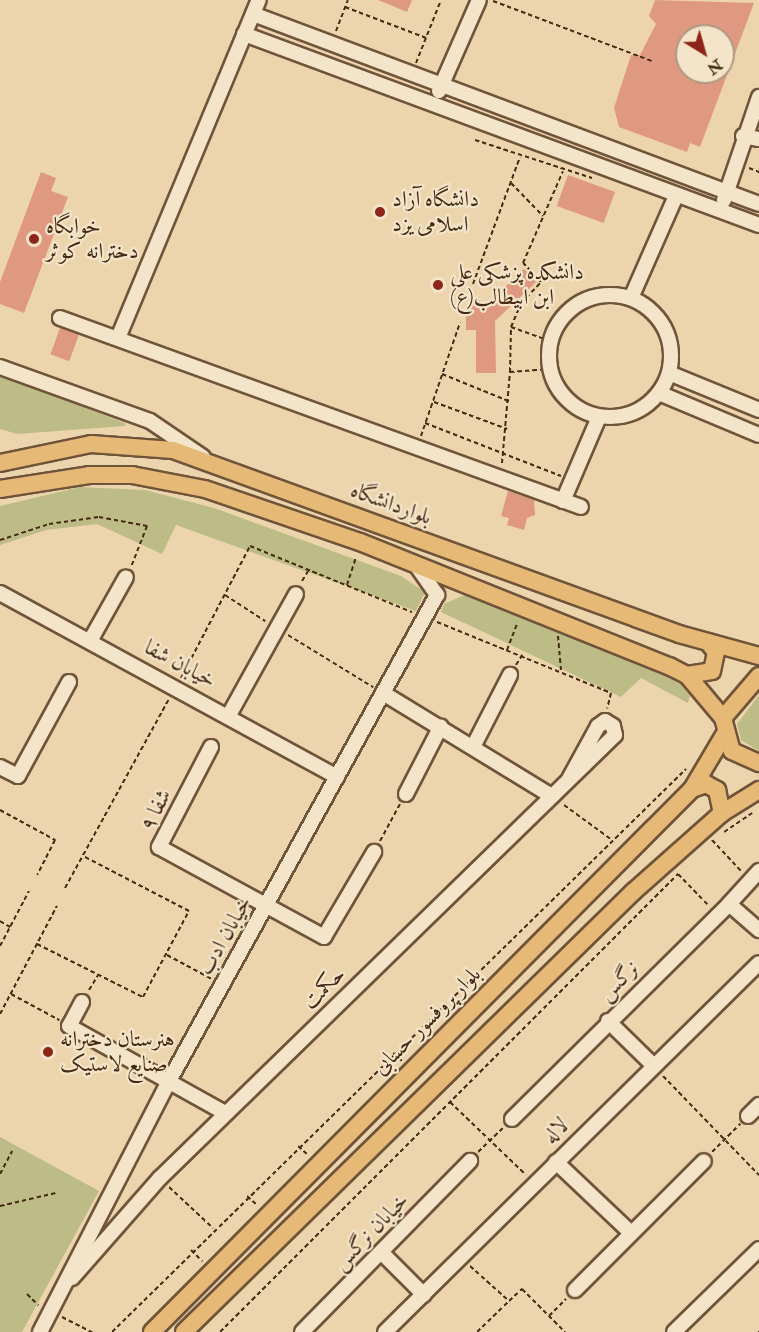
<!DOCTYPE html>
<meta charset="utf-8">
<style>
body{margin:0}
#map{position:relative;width:759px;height:1332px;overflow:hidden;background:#ecd5ad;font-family:"IM FELL Double Pica",Amiri,serif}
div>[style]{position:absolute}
.green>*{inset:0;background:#bdbc86}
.building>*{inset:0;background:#df9981;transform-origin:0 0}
.path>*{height:2px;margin-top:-1px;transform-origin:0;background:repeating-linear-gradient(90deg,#462913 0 4.5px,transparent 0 7.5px)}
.roads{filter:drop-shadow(2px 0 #70543a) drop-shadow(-2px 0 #70543a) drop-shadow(0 2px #70543a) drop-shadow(0 -2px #70543a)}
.minor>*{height:14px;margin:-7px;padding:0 7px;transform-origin:7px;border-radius:7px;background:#f3e4ca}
.minor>.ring{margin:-7px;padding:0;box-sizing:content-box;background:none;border:14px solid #f3e4ca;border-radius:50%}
.major>*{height:16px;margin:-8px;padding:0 8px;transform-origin:8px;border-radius:8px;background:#e6ba76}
.dots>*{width:16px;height:16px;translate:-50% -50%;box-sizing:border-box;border:3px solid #f3e4ca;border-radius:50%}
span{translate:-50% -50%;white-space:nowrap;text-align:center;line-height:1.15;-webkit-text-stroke:4.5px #f3e4ca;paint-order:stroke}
.poi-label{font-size:22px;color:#462913}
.left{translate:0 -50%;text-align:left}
.street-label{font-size:22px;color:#462913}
.north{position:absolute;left:675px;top:24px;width:60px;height:60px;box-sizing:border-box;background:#f3e4ca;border:2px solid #ae9981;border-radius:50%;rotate:143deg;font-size:16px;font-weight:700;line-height:24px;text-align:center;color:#462913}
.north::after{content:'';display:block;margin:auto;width:21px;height:27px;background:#8f2418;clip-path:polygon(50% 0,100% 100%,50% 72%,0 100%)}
</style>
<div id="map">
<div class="green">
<div style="clip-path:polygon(0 375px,125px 423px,125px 426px,17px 434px,0 429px)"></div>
<div style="clip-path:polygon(80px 487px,145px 490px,214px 508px,401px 576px,425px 592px,416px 611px,176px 525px,162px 554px,97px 524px,46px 530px,0 545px,0 506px)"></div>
<div style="clip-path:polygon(467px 594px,660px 673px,681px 685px,690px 696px,688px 703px,641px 678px,621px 697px,441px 612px,444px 604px)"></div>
<div style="clip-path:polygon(759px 695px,759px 751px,741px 740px,737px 724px)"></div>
<div style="clip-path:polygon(0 1137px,99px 1191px,22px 1332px,0 1332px)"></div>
</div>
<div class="building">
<div style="clip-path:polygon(378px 0,412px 0,407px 12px)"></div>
<div style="clip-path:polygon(evenodd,655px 0,754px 3px,700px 147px,690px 143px,687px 152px,619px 127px,614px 108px,631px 55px,640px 55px,656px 24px,649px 16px,655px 0,687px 36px,723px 36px,723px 72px,687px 72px,687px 36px)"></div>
<div style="clip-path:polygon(41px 172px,56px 178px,51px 191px,68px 197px,24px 313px,0 304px,0 282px)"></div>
<div style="left:568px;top:175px;width:50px;height:33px;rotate:20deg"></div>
<div style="clip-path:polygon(524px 269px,536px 282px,495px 321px,496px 373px,476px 373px,476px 330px,466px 330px,466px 312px,476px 301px,483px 308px)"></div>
<div style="left:60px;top:328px;width:20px;height:28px;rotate:20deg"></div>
<div style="clip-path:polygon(508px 491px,534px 500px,535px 515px,527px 518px,524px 530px,507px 525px,509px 518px,501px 516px)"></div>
</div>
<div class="path">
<div style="left:493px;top:1px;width:170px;rotate:20.7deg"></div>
<div style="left:345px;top:7px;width:87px;rotate:20.9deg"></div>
<div style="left:336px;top:31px;width:33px;rotate:-69deg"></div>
<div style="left:416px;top:63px;width:68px;rotate:-68.4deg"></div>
<div style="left:475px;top:140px;width:123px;rotate:18deg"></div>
<div style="left:749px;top:168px;width:11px;rotate:22deg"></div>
<div style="left:511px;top:183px;width:46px;rotate:45.9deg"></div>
<div style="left:473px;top:284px;width:135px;rotate:-69.7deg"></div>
<div style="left:511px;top:327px;width:41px;rotate:19.7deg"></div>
<div style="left:510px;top:372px;width:45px;rotate:-88.7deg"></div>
<div style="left:511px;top:327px;width:26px;rotate:-67deg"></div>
<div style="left:521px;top:303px;width:29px;rotate:-46deg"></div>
<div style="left:541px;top:282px;width:26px;rotate:-133deg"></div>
<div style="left:523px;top:263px;width:100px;rotate:-66.5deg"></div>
<div style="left:442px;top:374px;width:74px;rotate:22.1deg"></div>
<div style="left:434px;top:402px;width:78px;rotate:20.3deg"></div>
<div style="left:425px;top:423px;width:146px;rotate:21.3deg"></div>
<div style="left:421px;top:436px;width:120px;rotate:-71deg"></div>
<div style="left:502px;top:463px;width:91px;rotate:-85deg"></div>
<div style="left:510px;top:372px;width:40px;rotate:-4.3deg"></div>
<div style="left:0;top:540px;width:52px;rotate:-18.1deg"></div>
<div style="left:49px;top:524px;width:50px;rotate:-8deg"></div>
<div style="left:99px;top:517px;width:49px;rotate:10.6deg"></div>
<div style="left:147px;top:526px;width:44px;rotate:111.3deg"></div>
<div style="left:302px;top:581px;width:12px;rotate:-59deg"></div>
<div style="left:347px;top:585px;width:29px;rotate:-72deg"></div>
<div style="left:225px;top:595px;width:48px;rotate:33deg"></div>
<div style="left:437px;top:622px;width:188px;rotate:22.2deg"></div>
<div style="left:611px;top:693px;width:16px;rotate:104deg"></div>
<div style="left:288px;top:635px;width:100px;rotate:31.5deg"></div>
<div style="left:558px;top:636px;width:36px;rotate:85deg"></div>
<div style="left:507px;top:650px;width:30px;rotate:-69deg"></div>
<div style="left:516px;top:665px;width:12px;rotate:-59deg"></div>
<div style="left:181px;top:678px;width:149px;rotate:-62.4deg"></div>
<div style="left:250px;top:546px;width:175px;rotate:22.2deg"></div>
<div style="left:564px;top:805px;width:59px;rotate:36.1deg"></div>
<div style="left:0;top:810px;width:63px;rotate:28.6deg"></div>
<div style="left:55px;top:840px;width:39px;rotate:117deg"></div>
<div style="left:724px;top:832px;width:34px;rotate:-34deg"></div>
<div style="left:712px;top:840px;width:42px;rotate:46.9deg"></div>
<div style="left:380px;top:841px;width:42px;rotate:-61.6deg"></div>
<div style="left:65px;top:888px;width:216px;rotate:-61.2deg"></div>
<div style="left:0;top:921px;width:12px;rotate:31deg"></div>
<div style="left:37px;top:944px;width:119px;rotate:26.6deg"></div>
<div style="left:143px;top:997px;width:98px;rotate:-61.9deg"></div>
<div style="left:189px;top:911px;width:119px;rotate:-152.6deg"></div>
<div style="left:0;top:946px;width:62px;rotate:-62.2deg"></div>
<div style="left:167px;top:955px;width:51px;rotate:28.1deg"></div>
<div style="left:89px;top:990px;width:17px;rotate:-59deg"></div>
<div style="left:11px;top:994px;width:55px;rotate:28.4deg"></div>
<div style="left:0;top:1014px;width:122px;rotate:-62.2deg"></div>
<div style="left:393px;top:1053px;width:12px;rotate:42deg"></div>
<div style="left:663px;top:1076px;width:138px;rotate:45.9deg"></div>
<div style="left:450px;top:1102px;width:105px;rotate:43.8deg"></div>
<div style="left:298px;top:1146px;width:12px;rotate:42deg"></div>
<div style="left:478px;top:1152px;width:36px;rotate:-44deg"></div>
<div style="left:712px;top:1152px;width:40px;rotate:-45deg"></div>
<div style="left:0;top:1174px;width:26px;rotate:-62deg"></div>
<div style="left:169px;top:1187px;width:60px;rotate:43deg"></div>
<div style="left:247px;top:1196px;width:15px;rotate:42deg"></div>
<div style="left:0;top:1206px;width:57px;rotate:-13.1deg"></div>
<div style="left:191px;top:1250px;width:16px;rotate:45deg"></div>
<div style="left:470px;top:1266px;width:52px;rotate:41.9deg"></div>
<div style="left:509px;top:1301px;width:18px;rotate:-43deg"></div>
<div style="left:522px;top:1289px;width:61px;rotate:45deg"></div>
<div style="left:27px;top:1294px;width:16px;rotate:45deg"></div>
<div style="left:549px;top:1316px;width:24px;rotate:-45deg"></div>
<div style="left:62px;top:1317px;width:34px;rotate:27deg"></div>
<div style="left:112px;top:1332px;width:804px;rotate:-44.45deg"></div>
<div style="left:220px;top:1332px;width:648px;rotate:-45deg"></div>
<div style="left:678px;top:874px;width:43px;rotate:45.9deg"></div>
<div style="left:477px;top:1332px;width:45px;rotate:-44.1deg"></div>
<div style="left:758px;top:1332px;width:1px;rotate:-45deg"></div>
</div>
<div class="roads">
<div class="minor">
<div style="left:253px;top:14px;width:540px;rotate:20.58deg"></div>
<div style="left:244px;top:34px;width:549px;rotate:20.35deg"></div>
<div style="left:439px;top:91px;width:99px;rotate:-66.3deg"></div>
<div style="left:743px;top:136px;width:16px;rotate:11deg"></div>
<div style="left:724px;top:200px;width:109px;rotate:-71.2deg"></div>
<div class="ring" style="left:549px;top:295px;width:108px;height:108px"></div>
<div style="left:631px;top:298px;width:111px;rotate:-66.2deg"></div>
<div style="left:60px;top:318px;width:554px;rotate:19.94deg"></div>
<div style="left:118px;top:338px;width:366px;rotate:-67.4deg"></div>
<div style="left:0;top:367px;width:159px;rotate:19.8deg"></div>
<div style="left:150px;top:421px;width:64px;rotate:34.2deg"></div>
<div style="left:669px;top:373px;width:97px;rotate:22.3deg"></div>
<div style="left:659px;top:393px;width:108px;rotate:22.8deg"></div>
<div style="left:563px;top:501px;width:91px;rotate:-66.8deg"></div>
<div style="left:416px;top:565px;width:37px;rotate:55deg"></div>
<div style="left:0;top:593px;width:384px;rotate:28.6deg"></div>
<div style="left:90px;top:641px;width:73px;rotate:-60.6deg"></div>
<div style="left:383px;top:693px;width:198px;rotate:31.4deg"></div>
<div style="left:229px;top:715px;width:138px;rotate:-61deg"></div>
<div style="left:474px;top:745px;width:79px;rotate:-62.8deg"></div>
<div style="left:211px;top:747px;width:113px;rotate:117.5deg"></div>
<div style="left:159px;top:847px;width:188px;rotate:28.6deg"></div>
<div style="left:324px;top:937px;width:99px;rotate:-59.5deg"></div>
<div style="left:0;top:767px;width:20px;rotate:27deg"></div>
<div style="left:18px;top:776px;width:107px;rotate:-61.5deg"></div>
<div style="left:406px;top:794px;width:76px;rotate:-62.8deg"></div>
<div style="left:729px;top:904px;width:45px;rotate:-47.7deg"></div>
<div style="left:82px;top:1002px;width:27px;rotate:118deg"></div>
<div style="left:69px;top:1026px;width:179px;rotate:29.1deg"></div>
<div style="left:608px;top:1021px;width:63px;rotate:44.4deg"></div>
<div style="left:748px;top:1116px;width:16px;rotate:-45deg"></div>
<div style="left:512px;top:1119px;width:305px;rotate:-44.7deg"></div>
<div style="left:729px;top:904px;width:40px;rotate:41deg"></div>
<div style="left:556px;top:1162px;width:103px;rotate:43.4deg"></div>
<div style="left:382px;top:1253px;width:59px;rotate:45deg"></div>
<div style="left:72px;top:1278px;width:133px;rotate:-48.7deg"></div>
<div style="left:160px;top:1178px;width:635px;rotate:-44.23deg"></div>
<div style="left:615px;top:735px;width:9px;rotate:-103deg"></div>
<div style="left:613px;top:726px;width:9px;rotate:-148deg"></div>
<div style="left:605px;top:721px;width:9px;rotate:144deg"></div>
<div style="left:598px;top:726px;width:60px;rotate:118.7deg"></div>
<div style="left:575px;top:1290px;width:182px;rotate:-45deg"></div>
<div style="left:40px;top:1332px;width:282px;rotate:-62.8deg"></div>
<div style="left:169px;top:1081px;width:555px;rotate:-61.13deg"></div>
<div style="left:302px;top:1332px;width:240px;rotate:-45.5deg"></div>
<div style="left:385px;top:1332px;width:525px;rotate:-44.61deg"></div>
<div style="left:674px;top:1332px;width:119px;rotate:-44.3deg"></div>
</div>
<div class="major">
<div style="left:0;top:463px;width:93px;rotate:-11.8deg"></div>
<div style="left:91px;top:444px;width:82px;rotate:4.2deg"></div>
<div style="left:173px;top:450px;width:538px;rotate:19.98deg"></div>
<div style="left:679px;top:634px;width:83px;rotate:15.4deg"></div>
<div style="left:0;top:489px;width:90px;rotate:-8.9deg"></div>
<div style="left:89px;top:475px;width:43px"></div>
<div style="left:132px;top:475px;width:74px;rotate:10.9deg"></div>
<div style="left:205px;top:489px;width:164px;rotate:18.9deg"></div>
<div style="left:360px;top:542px;width:333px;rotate:21.9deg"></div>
<div style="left:669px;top:666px;width:20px;rotate:27deg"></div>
<div style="left:687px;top:675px;width:56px;rotate:50.1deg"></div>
<div style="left:687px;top:675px;width:25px;rotate:-9deg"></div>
<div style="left:712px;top:671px;width:19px;rotate:-78deg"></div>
<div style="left:716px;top:652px;width:13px;rotate:-129deg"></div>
<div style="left:759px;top:676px;width:55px;rotate:130.6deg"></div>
<div style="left:723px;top:718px;width:34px;rotate:75deg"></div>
<div style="left:732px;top:751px;width:30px;rotate:24deg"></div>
<div style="left:692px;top:789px;width:15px;rotate:-20deg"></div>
<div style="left:706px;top:784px;width:13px;rotate:29deg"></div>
<div style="left:717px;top:790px;width:24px;rotate:78deg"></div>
<div style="left:152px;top:1332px;width:766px;rotate:-45.16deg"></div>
<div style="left:692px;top:789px;width:63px;rotate:-59.3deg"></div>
<div style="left:184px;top:1332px;width:629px;rotate:-44.42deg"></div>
<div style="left:633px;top:892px;width:119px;rotate:-41.6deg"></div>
<div style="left:722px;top:813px;width:44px;rotate:-31.9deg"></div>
</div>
</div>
<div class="dots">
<div style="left:380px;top:212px;background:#8f2418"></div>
<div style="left:34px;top:239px;background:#8f2418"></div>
<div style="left:438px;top:285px;background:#8f2418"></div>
<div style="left:48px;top:1052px;background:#8f2418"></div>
</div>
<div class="poi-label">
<span class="left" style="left:392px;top:212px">دانشگاه آزاد<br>اسلامی یزد</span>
<span class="left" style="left:46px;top:239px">خوابگاه<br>دخترانه کوثر</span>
<span class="left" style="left:450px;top:285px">دانشکده پزشکی علی<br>ابن ابیطالب(ع)</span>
<span class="left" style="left:60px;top:1052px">هنرستان دخترانه<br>صنایع لاستیک</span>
</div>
<div class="street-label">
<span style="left:391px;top:504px;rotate:20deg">بلواردانشگاه</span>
<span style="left:180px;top:664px;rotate:28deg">خیابان شفا</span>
<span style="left:156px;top:810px;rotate:-64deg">شفا ۹</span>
<span style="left:225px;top:936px;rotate:-61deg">خیابان ادب</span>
<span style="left:619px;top:981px;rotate:-44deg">نرگس</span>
<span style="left:324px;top:988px;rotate:-44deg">حکمت</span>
<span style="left:427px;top:1021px;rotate:-45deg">بلوار پروفسور حسابی</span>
<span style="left:556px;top:1131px;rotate:-45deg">لاله</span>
<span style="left:371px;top:1232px;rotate:-46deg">خیابان نرگس</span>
</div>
<div class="north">N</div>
</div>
